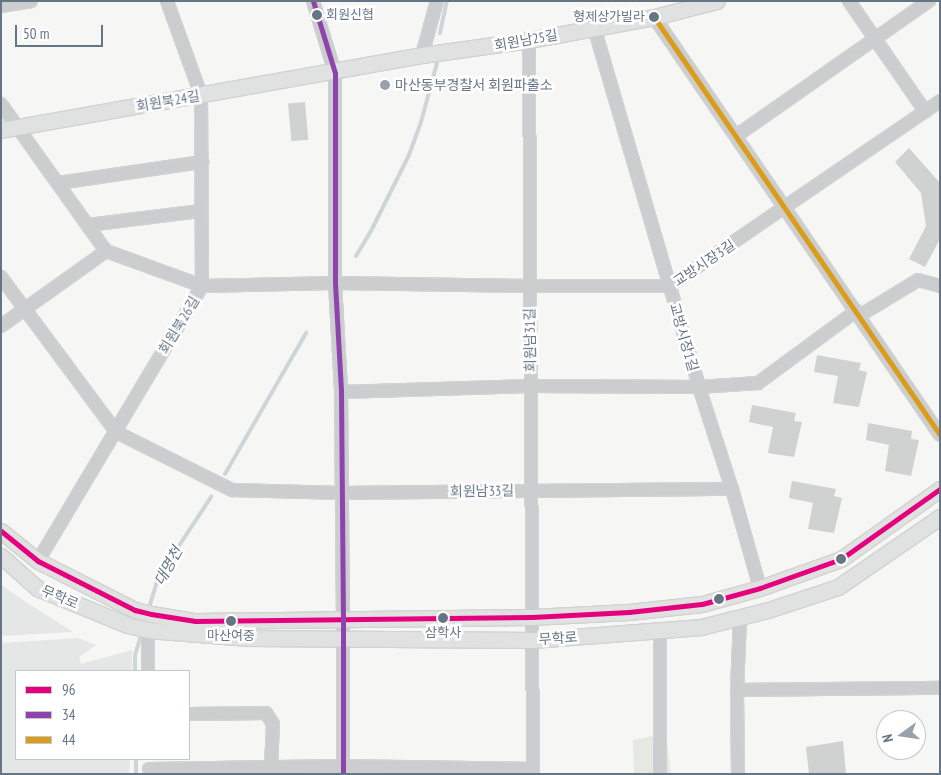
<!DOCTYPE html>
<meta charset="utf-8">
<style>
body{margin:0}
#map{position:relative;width:941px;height:775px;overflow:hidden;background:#f6f6f5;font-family:"PT Sans Narrow","Noto Sans KR",sans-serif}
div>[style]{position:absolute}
.built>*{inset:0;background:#e5e6e6}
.green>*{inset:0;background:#e6e9e3}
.stream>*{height:4px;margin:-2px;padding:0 2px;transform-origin:2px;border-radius:2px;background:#ced5d8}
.building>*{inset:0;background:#d0d1d1;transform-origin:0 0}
.roads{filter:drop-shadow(1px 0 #d2d2d3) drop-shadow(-1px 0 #d2d2d3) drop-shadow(0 1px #d2d2d3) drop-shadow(0 -1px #d2d2d3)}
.minor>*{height:12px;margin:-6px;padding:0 6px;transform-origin:6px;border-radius:6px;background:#cccdce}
.major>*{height:15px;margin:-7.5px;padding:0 7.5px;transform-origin:7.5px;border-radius:7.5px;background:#e0e1e1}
.bus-1>*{height:5px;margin:-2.5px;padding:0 2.5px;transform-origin:2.5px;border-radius:2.5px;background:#e5007d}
.bus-2>*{height:5px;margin:-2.5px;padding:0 2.5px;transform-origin:2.5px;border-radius:2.5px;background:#8e44ad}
.bus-3>*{height:5px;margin:-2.5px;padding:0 2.5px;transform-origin:2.5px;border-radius:2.5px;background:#da9c1b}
.dots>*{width:14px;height:14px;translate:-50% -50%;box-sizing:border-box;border:2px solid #fff;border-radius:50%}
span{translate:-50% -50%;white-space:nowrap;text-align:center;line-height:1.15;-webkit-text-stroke:5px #fff;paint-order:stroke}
.bus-label{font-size:13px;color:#667585}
.left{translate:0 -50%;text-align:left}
.right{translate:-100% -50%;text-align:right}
.street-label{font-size:14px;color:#667585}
.poi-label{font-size:14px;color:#667585}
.water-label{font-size:15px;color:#627681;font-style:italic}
.frame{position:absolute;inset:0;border:2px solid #667585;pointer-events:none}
.legend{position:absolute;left:15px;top:670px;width:175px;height:90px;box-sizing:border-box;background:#fff;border:1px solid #c2c8ce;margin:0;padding:6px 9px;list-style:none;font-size:15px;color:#667585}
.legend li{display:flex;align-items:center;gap:10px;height:25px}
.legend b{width:25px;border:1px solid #c2c8ce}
.north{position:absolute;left:876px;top:710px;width:50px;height:50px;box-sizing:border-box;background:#fff;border:1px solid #c2c8ce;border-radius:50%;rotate:256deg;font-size:14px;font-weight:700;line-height:20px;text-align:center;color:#667585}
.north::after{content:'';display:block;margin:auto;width:18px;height:22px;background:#98a2ac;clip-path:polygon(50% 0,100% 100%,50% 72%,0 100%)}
.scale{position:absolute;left:15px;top:25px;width:88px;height:22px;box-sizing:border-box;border:2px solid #667585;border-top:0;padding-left:6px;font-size:15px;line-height:18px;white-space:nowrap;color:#667585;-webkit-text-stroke:4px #fff;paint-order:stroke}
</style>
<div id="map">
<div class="built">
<div style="clip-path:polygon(1px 585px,29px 604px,73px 632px,1px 636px)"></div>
<div style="clip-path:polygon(78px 638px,96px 645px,79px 657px,81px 664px,132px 650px,132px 671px,16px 671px,16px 759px,130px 759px,129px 774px,1px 774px,1px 643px)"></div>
</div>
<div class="green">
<div style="clip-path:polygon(666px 733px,671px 774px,634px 774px,633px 740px)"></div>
</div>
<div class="stream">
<div style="left:440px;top:33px;width:33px;rotate:-78deg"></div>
<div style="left:356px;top:256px;width:29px;rotate:-59deg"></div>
<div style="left:371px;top:231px;width:85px;rotate:-63.4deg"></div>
<div style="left:409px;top:155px;width:35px;rotate:-70deg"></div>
<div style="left:421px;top:122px;width:61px;rotate:-74.8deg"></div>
<div style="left:225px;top:474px;width:163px;rotate:-60.1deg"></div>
<div style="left:148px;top:611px;width:37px;rotate:-73deg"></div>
<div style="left:159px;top:576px;width:95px;rotate:-56.6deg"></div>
<div style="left:135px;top:671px;width:16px;rotate:-90deg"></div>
<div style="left:135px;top:655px;width:24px;rotate:-73deg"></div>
<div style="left:136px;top:759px;width:15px;rotate:90deg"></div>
</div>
<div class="building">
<div style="left:305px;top:102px;width:38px;height:17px;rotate:85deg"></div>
<div style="clip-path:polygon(909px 148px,940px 183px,940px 239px,925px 267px,909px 259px,926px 226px,921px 193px,895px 162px)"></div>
<div style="clip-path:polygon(817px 355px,861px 363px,859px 370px,867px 372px,859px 407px,833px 403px,838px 376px,814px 372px)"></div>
<div style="clip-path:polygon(752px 405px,796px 413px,794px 421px,802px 422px,794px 457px,768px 453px,773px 427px,749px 422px)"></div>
<div style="clip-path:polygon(868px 423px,912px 431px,911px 439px,919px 440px,911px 476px,885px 471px,889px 445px,866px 440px)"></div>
<div style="clip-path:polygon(792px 481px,836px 489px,834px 496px,842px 498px,834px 533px,808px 529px,813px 503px,789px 498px)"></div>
<div style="clip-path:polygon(843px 741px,846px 774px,809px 774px,806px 747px)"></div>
</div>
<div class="roads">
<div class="minor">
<div style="left:313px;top:1px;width:75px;rotate:73deg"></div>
<div style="left:335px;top:73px;width:210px;rotate:90deg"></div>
<div style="left:335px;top:283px;width:109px;rotate:86.8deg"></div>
<div style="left:341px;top:392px;width:226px;rotate:89.5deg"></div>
<div style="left:343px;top:618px;width:156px;rotate:90deg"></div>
<div style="left:849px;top:1px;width:134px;rotate:55.4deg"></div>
<div style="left:1px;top:6px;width:30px;rotate:-9deg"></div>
<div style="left:654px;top:17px;width:506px;rotate:55.62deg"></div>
<div style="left:594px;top:27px;width:375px;rotate:73.7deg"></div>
<div style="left:699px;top:387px;width:107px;rotate:72.1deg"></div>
<div style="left:732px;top:489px;width:103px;rotate:74.2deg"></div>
<div style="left:529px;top:40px;width:734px;rotate:89.69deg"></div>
<div style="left:422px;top:55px;width:56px;rotate:-74.5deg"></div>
<div style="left:1px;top:104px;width:181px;rotate:54.5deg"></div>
<div style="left:106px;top:251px;width:102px;rotate:20deg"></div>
<div style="left:202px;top:286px;width:133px;rotate:-1.3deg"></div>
<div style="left:335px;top:283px;width:194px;rotate:0.9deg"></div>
<div style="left:529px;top:286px;width:140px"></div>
<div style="left:669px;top:286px;width:328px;rotate:-34.3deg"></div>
<div style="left:736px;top:136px;width:236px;rotate:-35deg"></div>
<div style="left:58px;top:183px;width:146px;rotate:-8.3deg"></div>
<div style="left:88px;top:225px;width:114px;rotate:-7.1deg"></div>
<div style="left:1px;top:277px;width:193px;rotate:53.4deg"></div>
<div style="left:116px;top:432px;width:130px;rotate:26.6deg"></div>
<div style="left:232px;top:490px;width:110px;rotate:1.6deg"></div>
<div style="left:342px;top:493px;width:390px;rotate:-0.6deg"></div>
<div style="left:859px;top:316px;width:69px;rotate:-31.4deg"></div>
<div style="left:918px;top:280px;width:23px;rotate:15deg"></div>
<div style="left:1px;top:326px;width:129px;rotate:-35.5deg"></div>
<div style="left:341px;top:392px;width:190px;rotate:-1.8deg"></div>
<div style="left:531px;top:386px;width:168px;rotate:0.3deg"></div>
<div style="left:699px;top:387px;width:59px;rotate:-3.9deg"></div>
<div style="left:758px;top:383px;width:122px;rotate:-36.3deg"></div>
<div style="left:38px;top:561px;width:320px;rotate:-59.2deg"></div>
<div style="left:202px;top:286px;width:191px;rotate:-90.3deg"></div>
<div style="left:201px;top:95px;width:100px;rotate:-109.9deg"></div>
<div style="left:148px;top:630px;width:41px;rotate:90deg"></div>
<div style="left:737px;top:690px;width:203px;rotate:-0.6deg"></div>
<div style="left:189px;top:714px;width:77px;rotate:-0.7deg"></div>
<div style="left:266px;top:713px;width:13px;rotate:58deg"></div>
<div style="left:273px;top:724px;width:43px;rotate:92.7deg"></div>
<div style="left:149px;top:769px;width:194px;rotate:-0.9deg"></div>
<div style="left:343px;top:766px;width:190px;rotate:0.9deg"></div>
<div style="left:660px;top:774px;width:144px;rotate:-90deg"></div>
<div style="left:738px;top:774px;width:84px;rotate:-90.7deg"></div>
<div style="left:737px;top:690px;width:72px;rotate:-87.6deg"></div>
</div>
<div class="major">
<div style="left:1px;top:130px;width:428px;rotate:-10.1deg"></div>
<div style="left:422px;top:55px;width:108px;rotate:-8deg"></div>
<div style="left:529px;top:40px;width:127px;rotate:-10.4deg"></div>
<div style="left:654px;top:17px;width:65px;rotate:-14.3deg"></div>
<div style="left:1px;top:531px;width:48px;rotate:39deg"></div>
<div style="left:38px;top:561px;width:109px;rotate:26.8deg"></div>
<div style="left:135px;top:610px;width:16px;rotate:14deg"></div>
<div style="left:151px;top:614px;width:45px;rotate:9deg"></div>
<div style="left:195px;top:621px;width:337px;rotate:-0.7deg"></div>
<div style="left:532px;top:617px;width:97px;rotate:-3deg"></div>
<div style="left:629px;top:612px;width:73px;rotate:-6.3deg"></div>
<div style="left:702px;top:604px;width:60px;rotate:-15.4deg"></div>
<div style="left:760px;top:588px;width:86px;rotate:-19.7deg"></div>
<div style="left:841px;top:559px;width:121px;rotate:-35.3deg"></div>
<div style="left:1px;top:556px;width:48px;rotate:41.6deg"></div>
<div style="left:37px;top:588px;width:97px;rotate:22.3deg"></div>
<div style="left:127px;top:625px;width:22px;rotate:13deg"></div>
<div style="left:148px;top:630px;width:101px;rotate:4.5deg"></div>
<div style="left:249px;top:638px;width:284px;rotate:0.4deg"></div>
<div style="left:533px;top:640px;width:169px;rotate:-4.4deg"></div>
<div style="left:701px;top:627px;width:69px;rotate:-14.2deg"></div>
<div style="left:768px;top:610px;width:74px;rotate:-18.2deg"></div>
<div style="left:838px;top:587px;width:124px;rotate:-34.5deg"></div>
</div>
</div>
<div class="bus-1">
<div style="left:1px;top:531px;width:48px;rotate:39deg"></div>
<div style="left:38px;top:561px;width:109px;rotate:26.8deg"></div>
<div style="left:135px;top:610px;width:16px;rotate:14deg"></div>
<div style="left:151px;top:614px;width:45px;rotate:9deg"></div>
<div style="left:195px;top:621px;width:337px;rotate:-0.7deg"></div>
<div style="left:532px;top:617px;width:97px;rotate:-3deg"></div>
<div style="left:629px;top:612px;width:73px;rotate:-6.3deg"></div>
<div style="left:702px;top:604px;width:60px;rotate:-15.4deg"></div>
<div style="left:760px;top:588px;width:86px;rotate:-19.7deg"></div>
<div style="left:841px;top:559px;width:121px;rotate:-35.3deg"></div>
</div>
<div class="bus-2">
<div style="left:313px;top:1px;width:75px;rotate:73deg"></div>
<div style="left:335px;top:73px;width:210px;rotate:90deg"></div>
<div style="left:335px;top:283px;width:109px;rotate:86.8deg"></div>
<div style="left:341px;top:392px;width:226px;rotate:89.5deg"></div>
<div style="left:343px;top:618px;width:156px;rotate:90deg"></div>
</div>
<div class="bus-3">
<div style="left:654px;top:17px;width:506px;rotate:55.62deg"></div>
</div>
<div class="dots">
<div style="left:317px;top:15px;background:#667585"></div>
<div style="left:654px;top:17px;background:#667585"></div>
<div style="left:385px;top:85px;background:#98a2ac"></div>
<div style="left:841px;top:559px;background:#667585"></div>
<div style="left:719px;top:599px;background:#667585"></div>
<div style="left:443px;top:618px;background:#667585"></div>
<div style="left:231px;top:621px;background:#667585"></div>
</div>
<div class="bus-label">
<span class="left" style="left:326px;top:15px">회원신협</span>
<span class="right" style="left:645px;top:17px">형제상가빌라</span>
<span style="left:443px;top:633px">삼학사</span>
<span style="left:231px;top:636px">마산여중</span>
</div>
<div class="street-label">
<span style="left:526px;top:40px;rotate:-10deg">회원남25길</span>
<span style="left:168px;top:101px;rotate:-10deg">회원북24길</span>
<span style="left:704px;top:263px;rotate:-34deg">교방시장3길</span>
<span style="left:179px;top:325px;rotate:-59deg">회원북26길</span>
<span style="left:684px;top:337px;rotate:74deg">교방시장1길</span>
<span style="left:530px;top:340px;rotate:-91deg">회원남31길</span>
<span style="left:482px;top:491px;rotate:-1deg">회원남33길</span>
<span style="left:60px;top:597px;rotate:23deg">무학로</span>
<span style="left:558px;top:638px;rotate:-4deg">무학로</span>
</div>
<div class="poi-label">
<span class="left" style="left:395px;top:85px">마산동부경찰서 회원파출소</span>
</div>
<div class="water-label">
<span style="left:168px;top:566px;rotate:-61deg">대명천</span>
</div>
<div class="frame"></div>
<ul class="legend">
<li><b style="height:6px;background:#e5007d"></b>96</li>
<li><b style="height:6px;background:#8e44ad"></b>34</li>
<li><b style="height:6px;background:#da9c1b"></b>44</li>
</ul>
<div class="north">N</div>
<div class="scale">50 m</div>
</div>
